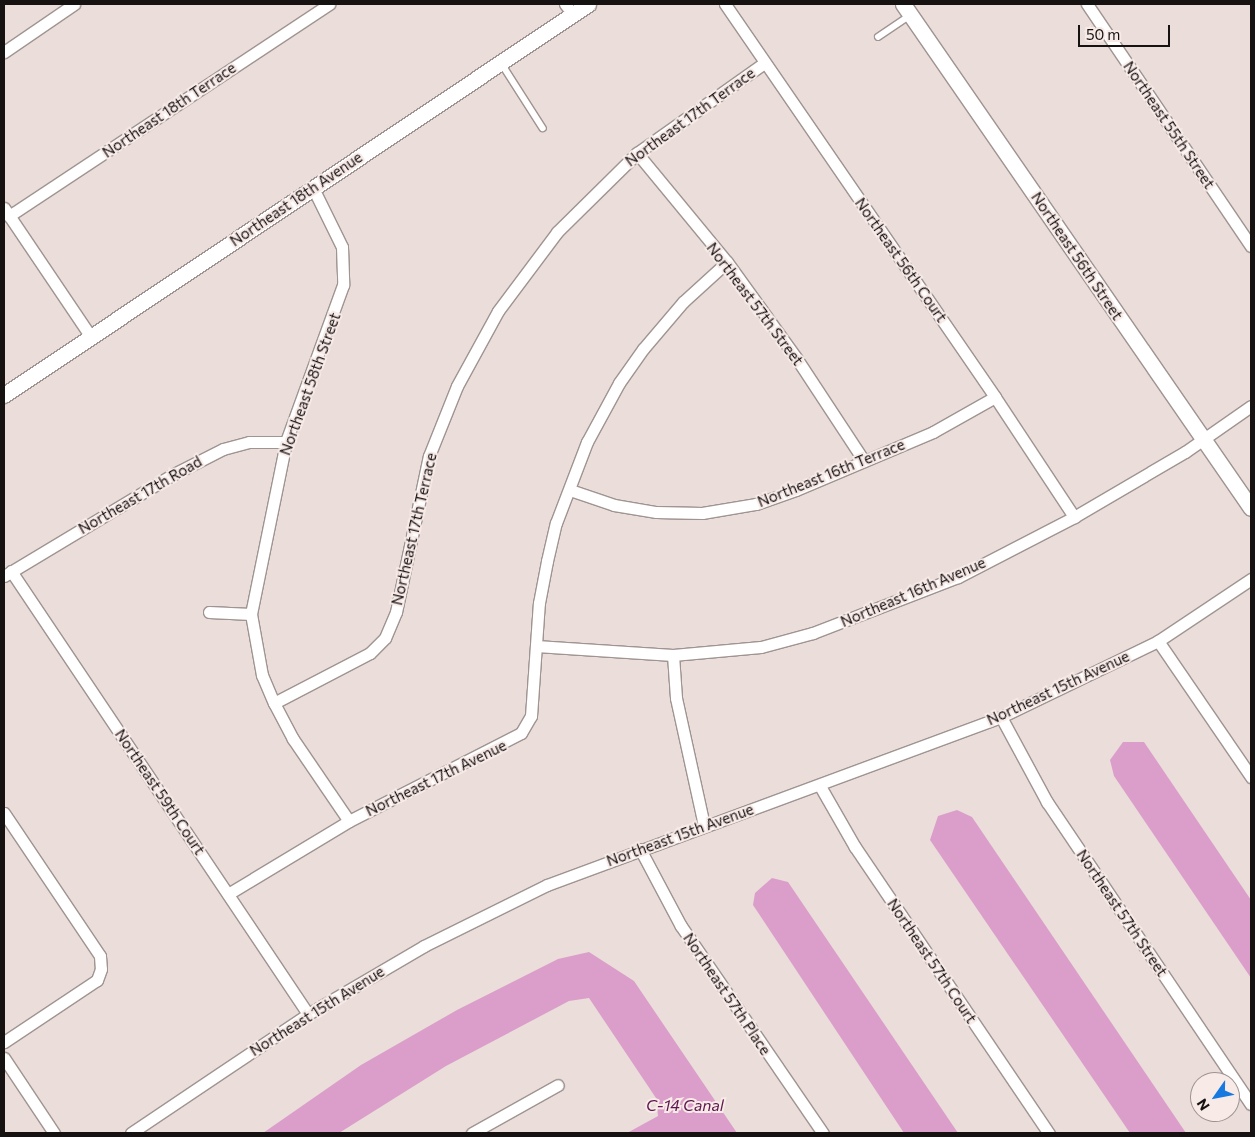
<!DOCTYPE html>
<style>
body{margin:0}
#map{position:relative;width:1255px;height:1137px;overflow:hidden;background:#eaddda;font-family:Commissioner,sans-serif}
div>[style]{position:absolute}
.water>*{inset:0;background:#db9eca}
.roads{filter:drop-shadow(1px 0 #9f9491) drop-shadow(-1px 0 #9f9491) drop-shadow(0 1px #9f9491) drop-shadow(0 -1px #9f9491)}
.service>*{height:5.5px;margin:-2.75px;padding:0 2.75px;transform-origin:2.75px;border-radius:2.75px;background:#fff}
.minor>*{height:11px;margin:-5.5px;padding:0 5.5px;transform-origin:5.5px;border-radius:5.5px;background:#fff}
.tertiary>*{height:15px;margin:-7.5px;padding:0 7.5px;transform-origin:7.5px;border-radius:7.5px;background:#fff}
span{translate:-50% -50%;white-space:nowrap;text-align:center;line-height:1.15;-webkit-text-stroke:4px #f7eae7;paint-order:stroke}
.street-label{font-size:15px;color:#171212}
.water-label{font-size:16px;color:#5d164f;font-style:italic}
.frame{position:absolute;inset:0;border:5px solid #171212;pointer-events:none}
.north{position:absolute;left:1190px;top:1072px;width:50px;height:50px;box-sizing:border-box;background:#f7eae7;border:1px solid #9d9492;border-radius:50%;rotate:237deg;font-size:14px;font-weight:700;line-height:20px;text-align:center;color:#171212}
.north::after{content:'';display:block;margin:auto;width:18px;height:22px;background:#1878e1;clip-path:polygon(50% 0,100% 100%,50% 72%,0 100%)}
.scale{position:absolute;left:1078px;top:25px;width:92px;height:22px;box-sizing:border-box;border:2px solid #171212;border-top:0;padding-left:6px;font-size:15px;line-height:18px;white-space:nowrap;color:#171212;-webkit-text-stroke:4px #f7eae7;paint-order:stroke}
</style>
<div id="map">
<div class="water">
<div style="clip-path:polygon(1123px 742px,1144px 742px,1251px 900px,1251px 978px,1114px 776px,1110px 760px)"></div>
<div style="clip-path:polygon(957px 810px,972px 817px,1186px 1133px,1130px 1133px,930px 840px,938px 816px)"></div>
<div style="clip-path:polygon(772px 878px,788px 882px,958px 1133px,904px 1133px,753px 905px,755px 893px)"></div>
<div style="clip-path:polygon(589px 952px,634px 981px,737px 1133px,627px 1133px,658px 1116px,656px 1098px,589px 998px,569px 1001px,446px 1066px,339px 1133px,263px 1133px,361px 1065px,457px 1010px,558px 959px)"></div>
</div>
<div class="roads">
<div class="service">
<div style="left:878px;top:37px;width:37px;rotate:-34deg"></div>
<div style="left:502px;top:64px;width:76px;rotate:57.4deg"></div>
</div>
<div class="minor">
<div style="left:565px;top:4px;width:13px;rotate:51deg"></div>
<div style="left:725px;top:4px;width:477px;rotate:55.5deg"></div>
<div style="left:995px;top:397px;width:144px;rotate:56.6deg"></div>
<div style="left:1087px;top:4px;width:292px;rotate:55.9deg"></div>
<div style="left:4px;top:52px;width:85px;rotate:-34.4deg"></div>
<div style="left:637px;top:153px;width:141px;rotate:50.5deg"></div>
<div style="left:727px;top:262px;width:120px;rotate:54.2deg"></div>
<div style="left:797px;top:359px;width:122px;rotate:56.7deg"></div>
<div style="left:313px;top:188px;width:66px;rotate:63.8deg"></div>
<div style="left:342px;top:247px;width:38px;rotate:88deg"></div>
<div style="left:343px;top:285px;width:167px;rotate:110deg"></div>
<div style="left:286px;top:442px;width:176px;rotate:101.5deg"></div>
<div style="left:251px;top:614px;width:62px;rotate:79.8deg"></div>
<div style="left:262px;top:675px;width:30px;rotate:67deg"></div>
<div style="left:274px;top:703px;width:41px;rotate:62.2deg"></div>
<div style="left:293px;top:739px;width:99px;rotate:55.7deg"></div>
<div style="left:4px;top:208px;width:156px;rotate:56deg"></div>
<div style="left:9px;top:216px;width:384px;rotate:-33.5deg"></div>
<div style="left:570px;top:490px;width:46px;rotate:18.8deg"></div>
<div style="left:614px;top:505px;width:43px;rotate:9.5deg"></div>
<div style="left:656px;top:512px;width:46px;rotate:1.2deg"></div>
<div style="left:702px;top:513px;width:55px;rotate:-9.5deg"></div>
<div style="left:756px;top:504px;width:42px;rotate:-19.3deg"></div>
<div style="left:796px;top:490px;width:149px;rotate:-22.9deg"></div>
<div style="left:933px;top:432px;width:71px;rotate:-29.4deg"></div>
<div style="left:11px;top:571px;width:533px;rotate:56.16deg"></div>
<div style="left:4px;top:576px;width:196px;rotate:-31deg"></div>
<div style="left:172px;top:475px;width:57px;rotate:-27deg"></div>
<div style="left:223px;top:449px;width:27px;rotate:-15deg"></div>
<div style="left:249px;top:442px;width:37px"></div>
<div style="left:209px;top:612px;width:42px;rotate:2.7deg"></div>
<div style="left:1158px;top:641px;width:165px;rotate:55.6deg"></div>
<div style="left:536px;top:646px;width:137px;rotate:3.8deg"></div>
<div style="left:673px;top:655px;width:88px;rotate:-5.2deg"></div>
<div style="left:761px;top:647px;width:54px;rotate:-15.1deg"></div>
<div style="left:813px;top:633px;width:155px;rotate:-21.1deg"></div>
<div style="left:958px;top:577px;width:131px;rotate:-27.3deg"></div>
<div style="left:1074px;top:517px;width:129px;rotate:-30.4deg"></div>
<div style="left:1185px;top:452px;width:80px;rotate:-34.9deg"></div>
<div style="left:673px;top:655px;width:43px;rotate:86deg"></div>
<div style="left:676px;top:698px;width:130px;rotate:77.6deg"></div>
<div style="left:274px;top:703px;width:108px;rotate:-27.5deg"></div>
<div style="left:370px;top:653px;width:21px;rotate:-45deg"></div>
<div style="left:385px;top:638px;width:28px;rotate:-67deg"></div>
<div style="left:396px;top:612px;width:159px;rotate:-78.1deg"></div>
<div style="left:429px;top:456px;width:75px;rotate:-68.2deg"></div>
<div style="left:457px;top:386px;width:85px;rotate:-61.3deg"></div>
<div style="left:498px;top:311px;width:99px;rotate:-53.2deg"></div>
<div style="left:557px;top:232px;width:112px;rotate:-44.6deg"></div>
<div style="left:637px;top:153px;width:156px;rotate:-35.3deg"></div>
<div style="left:1001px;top:717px;width:97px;rotate:61.6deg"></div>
<div style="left:1047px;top:802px;width:364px;rotate:56deg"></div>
<div style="left:820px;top:786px;width:70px;rotate:60.2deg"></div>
<div style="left:855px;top:847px;width:346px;rotate:55.9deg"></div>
<div style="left:4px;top:813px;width:172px;rotate:56.1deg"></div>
<div style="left:100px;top:956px;width:13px;rotate:86deg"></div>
<div style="left:101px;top:969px;width:12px;rotate:110deg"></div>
<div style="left:97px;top:980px;width:112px;rotate:146.3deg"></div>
<div style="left:640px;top:849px;width:87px;rotate:62deg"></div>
<div style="left:681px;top:926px;width:251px;rotate:55.6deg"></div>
<div style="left:228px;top:894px;width:141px;rotate:-31.1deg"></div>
<div style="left:349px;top:821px;width:193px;rotate:-27.1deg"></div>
<div style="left:521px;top:733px;width:20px;rotate:-60deg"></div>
<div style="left:531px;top:716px;width:113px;rotate:-86deg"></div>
<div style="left:539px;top:603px;width:43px;rotate:-79.2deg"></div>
<div style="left:547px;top:561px;width:39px;rotate:-77deg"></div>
<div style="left:556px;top:523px;width:87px;rotate:-69.1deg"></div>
<div style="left:587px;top:442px;width:67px;rotate:-61.5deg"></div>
<div style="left:619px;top:383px;width:42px;rotate:-54.8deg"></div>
<div style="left:643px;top:349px;width:62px;rotate:-49.6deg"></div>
<div style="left:683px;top:302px;width:59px;rotate:-42.3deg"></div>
<div style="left:4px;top:1058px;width:90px;rotate:56.3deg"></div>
<div style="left:131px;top:1133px;width:213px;rotate:-33.9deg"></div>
<div style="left:308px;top:1014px;width:134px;rotate:-30.4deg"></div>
<div style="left:424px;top:946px;width:137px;rotate:-26.4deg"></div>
<div style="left:547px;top:885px;width:484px;rotate:-20.3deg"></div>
<div style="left:1001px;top:717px;width:174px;rotate:-25.8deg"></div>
<div style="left:1158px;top:641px;width:112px;rotate:-33.7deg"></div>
<div style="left:472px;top:1133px;width:98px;rotate:-29.2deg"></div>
</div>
<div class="tertiary">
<div style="left:903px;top:4px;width:612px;rotate:55.38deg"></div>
<div style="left:4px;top:395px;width:703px;rotate:-33.8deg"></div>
</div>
</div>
<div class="street-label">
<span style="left:169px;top:110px;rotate:-34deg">Northeast 18th Terrace</span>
<span style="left:690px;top:117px;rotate:-36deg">Northeast 17th Terrace</span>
<span style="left:1169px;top:125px;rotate:56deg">Northeast 55th Street</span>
<span style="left:296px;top:199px;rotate:-34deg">Northeast 18th Avenue</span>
<span style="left:1077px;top:256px;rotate:56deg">Northeast 56th Street</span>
<span style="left:901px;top:260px;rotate:55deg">Northeast 56th Court</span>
<span style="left:755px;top:304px;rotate:53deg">Northeast 57th Street</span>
<span style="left:310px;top:384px;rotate:-70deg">Northeast 58th Street</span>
<span style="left:831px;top:473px;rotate:-22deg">Northeast 16th Terrace</span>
<span style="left:140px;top:495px;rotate:-30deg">Northeast 17th Road</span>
<span style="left:414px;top:529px;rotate:-77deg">Northeast 17th Terrace</span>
<span style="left:913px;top:592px;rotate:-23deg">Northeast 16th Avenue</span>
<span style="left:1058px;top:688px;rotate:-25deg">Northeast 15th Avenue</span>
<span style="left:436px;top:778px;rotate:-26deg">Northeast 17th Avenue</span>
<span style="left:160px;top:792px;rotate:56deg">Northeast 59th Court</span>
<span style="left:680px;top:835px;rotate:-20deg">Northeast 15th Avenue</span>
<span style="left:1122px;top:913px;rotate:56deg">Northeast 57th Street</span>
<span style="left:932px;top:961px;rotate:56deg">Northeast 57th Court</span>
<span style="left:727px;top:994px;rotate:56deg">Northeast 57th Place</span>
<span style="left:317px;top:1011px;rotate:-32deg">Northeast 15th Avenue</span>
</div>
<div class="water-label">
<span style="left:685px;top:1105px">C-14 Canal</span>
</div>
<div class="frame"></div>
<div class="north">N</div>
<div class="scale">50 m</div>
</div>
